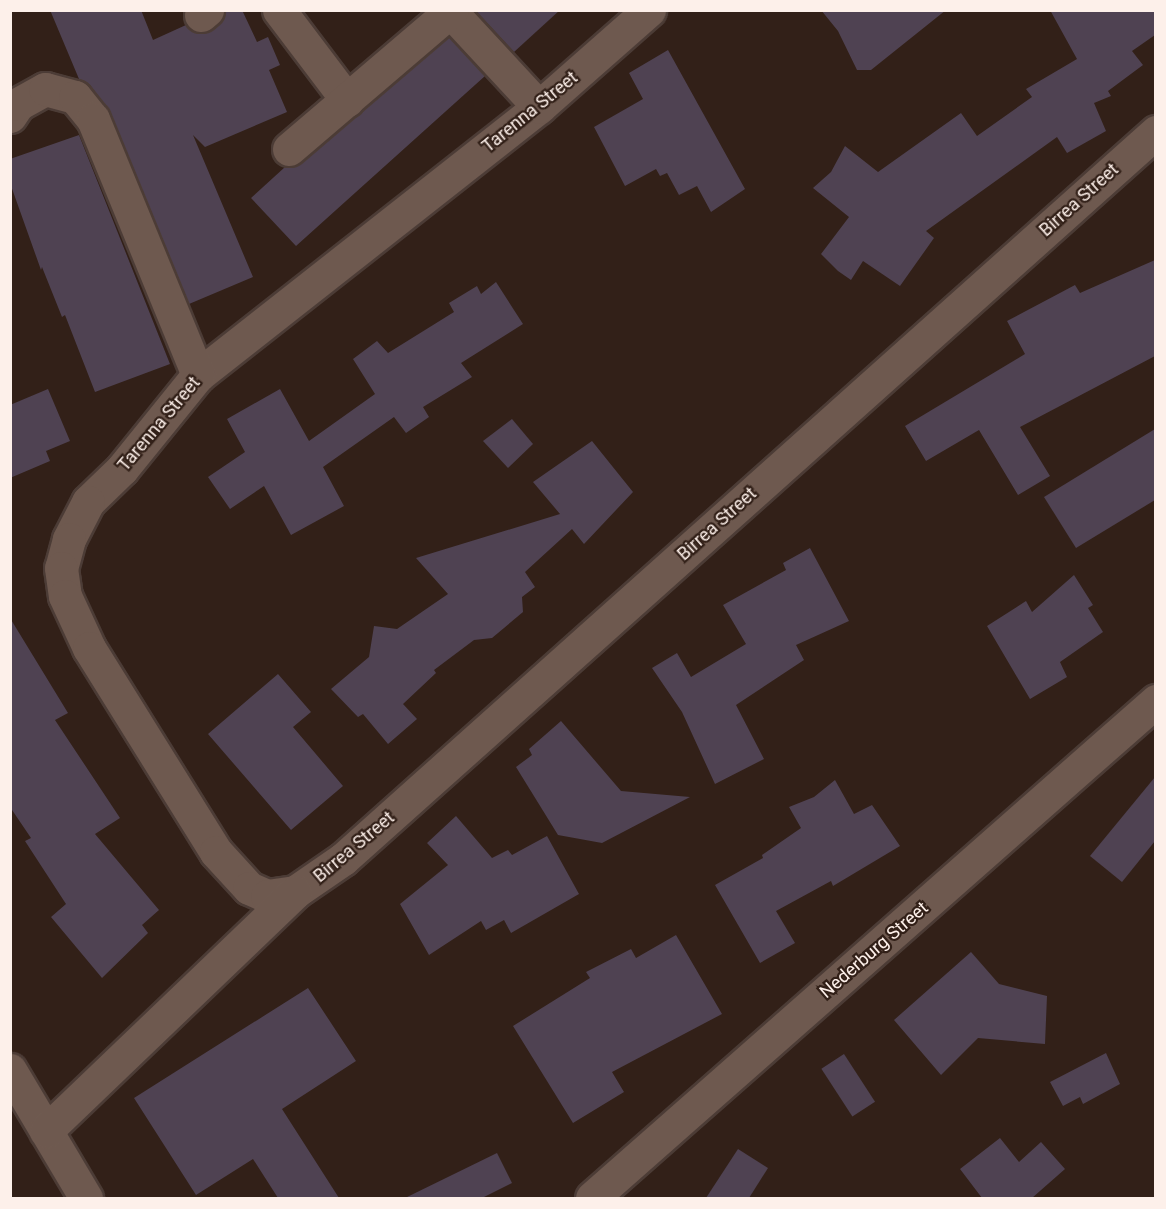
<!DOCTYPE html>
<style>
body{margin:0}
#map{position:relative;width:1166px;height:1209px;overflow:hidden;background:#322018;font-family:Roboto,sans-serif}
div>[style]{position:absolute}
.building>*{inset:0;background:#4f4252;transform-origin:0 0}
.roads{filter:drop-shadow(2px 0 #4c3c36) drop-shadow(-2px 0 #4c3c36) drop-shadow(0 2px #4c3c36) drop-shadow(0 -2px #4c3c36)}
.minor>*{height:33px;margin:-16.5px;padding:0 16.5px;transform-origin:16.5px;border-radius:16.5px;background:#6e594f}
span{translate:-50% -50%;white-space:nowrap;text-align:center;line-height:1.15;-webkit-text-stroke:4.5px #322018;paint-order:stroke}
.street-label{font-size:18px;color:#fdf0ea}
.frame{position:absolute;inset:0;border:12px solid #fdf0ea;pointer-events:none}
</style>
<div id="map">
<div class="building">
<div style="clip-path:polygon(50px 10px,141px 10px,153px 40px,186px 25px,194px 32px,205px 33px,219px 24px,225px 10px,242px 10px,257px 42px,268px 37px,280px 65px,269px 70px,287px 112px,205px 147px,193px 135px,253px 277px,189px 304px,110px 112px,90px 85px,79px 79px)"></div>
<div style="clip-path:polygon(475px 10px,560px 10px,514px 52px)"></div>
<div style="clip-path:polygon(821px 10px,946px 10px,871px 70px,857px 70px,838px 31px)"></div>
<div style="clip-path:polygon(1050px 10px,1155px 10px,1155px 35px,1132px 51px,1143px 65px,1108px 91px,1111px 96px,1094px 103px,1106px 131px,1067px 153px,1057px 137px,926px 231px,934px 238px,900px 286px,863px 261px,851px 280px,838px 271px,821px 254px,849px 217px,813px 188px,831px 172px,845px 146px,878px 172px,961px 113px,977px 136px,1032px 97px,1026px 89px,1077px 59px)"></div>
<div style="clip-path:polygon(449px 37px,485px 76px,296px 246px,251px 198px,285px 167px,301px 163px)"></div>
<div style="clip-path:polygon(668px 50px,745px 189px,711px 212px,697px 186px,679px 195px,667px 173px,660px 176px,656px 169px,625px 186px,594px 127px,643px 99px,629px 73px)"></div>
<div style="clip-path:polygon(79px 135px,170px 364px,95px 392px,65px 315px,62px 317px,42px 267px,41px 270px,10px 183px,10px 159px)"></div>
<div style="clip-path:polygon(1155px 260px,1155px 356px,1020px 427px,1050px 476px,1018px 495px,979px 430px,926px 461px,905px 426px,1025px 354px,1007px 321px,1075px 285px,1080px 293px)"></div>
<div style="clip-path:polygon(496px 282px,523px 324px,461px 363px,472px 377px,423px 407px,429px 417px,406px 433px,394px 417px,323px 467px,344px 506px,291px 535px,264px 486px,230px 509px,208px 477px,245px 452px,227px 419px,280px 389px,309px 441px,375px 394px,353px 359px,377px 341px,388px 353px,454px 312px,449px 303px,477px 286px,481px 294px)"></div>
<div style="clip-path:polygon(48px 389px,70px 441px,46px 451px,50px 461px,10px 478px,10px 405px)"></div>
<div style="clip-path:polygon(512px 419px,533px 444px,508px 468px,483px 441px)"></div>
<div style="clip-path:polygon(1155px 429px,1155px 500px,1076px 548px,1044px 497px)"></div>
<div style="clip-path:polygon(592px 441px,633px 492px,584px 544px,572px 529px,525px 572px,535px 587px,522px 597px,523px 612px,492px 638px,474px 640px,434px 670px,436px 673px,403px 704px,417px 719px,388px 744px,363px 714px,358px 717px,331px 689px,369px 657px,374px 626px,397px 629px,448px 594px,416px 558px,560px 514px,533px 482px)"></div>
<div style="clip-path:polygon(810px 548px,849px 621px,796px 645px,804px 660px,736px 705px,764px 759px,715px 784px,682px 712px,652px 668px,677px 653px,691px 677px,746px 644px,723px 605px,786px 570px,783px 563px)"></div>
<div style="clip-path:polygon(1074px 575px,1093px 605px,1088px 608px,1103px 632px,1060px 662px,1067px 677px,1030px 699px,987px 626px,1026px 601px,1032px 612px)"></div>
<div style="clip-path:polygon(10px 618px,68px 713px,55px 720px,120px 818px,95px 834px,159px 910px,142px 925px,148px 933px,102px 978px,51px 917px,66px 904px,25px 841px,31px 838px,10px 807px)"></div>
<div style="clip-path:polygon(278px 674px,311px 712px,293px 727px,343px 786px,291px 830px,208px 734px)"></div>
<div style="clip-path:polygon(561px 721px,621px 791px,690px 797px,602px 843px,558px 835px,516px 767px,532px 755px,529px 749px)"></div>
<div style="clip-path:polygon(1155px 777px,1155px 841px,1122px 882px,1090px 856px)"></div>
<div style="clip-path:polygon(835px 780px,854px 814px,872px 805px,900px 846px,833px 886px,831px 881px,776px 911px,795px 943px,760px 963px,715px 885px,763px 858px,762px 855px,801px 828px,789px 807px,814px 797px)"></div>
<div style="clip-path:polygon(456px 816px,492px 858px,508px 850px,512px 855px,547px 836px,579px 894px,511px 933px,504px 920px,486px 930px,481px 921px,429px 955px,400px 904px,448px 865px,427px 843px)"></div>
<div style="clip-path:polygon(676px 935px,722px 1014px,612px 1072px,624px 1092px,573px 1123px,513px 1026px,590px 978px,586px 972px,631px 949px,636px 958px)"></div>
<div style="clip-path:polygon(971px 952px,999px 984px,1047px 996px,1045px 1044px,978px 1038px,941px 1075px,894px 1020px)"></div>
<div style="clip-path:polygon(308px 988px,356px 1061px,282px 1109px,339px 1198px,278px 1198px,253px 1159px,196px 1195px,134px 1098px)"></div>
<div style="clip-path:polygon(1106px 1053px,1120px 1084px,1083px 1104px,1080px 1097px,1063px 1106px,1050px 1082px)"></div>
<div style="left:844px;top:1054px;width:57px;height:27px;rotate:57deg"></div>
<div style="clip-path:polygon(1000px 1138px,1019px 1162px,1041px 1142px,1065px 1169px,1032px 1198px,982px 1198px,960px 1169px)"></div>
<div style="clip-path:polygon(738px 1149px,768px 1168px,749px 1198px,706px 1198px)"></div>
<div style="clip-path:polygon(497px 1153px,512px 1183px,482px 1198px,405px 1198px)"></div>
</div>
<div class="roads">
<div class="minor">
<div style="left:279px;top:10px;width:113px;rotate:52.9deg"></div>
<div style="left:649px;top:10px;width:147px;rotate:138.6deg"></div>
<div style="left:539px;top:107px;width:434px;rotate:141.8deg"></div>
<div style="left:198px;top:375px;width:121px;rotate:129deg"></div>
<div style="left:122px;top:469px;width:47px;rotate:135.9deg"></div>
<div style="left:88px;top:502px;width:42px;rotate:117.2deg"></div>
<div style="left:69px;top:539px;width:30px;rotate:105deg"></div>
<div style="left:61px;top:568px;width:28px;rotate:82deg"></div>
<div style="left:65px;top:596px;width:57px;rotate:65.2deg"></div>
<div style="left:89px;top:648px;width:240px;rotate:58.1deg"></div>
<div style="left:216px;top:852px;width:49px;rotate:47.5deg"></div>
<div style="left:249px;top:888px;width:20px;rotate:24deg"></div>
<div style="left:267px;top:896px;width:28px;rotate:-8deg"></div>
<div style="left:295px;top:892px;width:58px;rotate:-34.5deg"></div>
<div style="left:343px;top:859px;width:1091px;rotate:-41.8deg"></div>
<div style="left:451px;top:12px;width:129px;rotate:47.2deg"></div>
<div style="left:201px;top:15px;width:8px;rotate:-40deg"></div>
<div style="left:10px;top:116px;width:14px;rotate:-56deg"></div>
<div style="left:18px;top:104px;width:31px;rotate:-29deg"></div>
<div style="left:45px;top:89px;width:31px;rotate:15deg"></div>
<div style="left:75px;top:97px;width:28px;rotate:51deg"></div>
<div style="left:93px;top:119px;width:277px;rotate:67.7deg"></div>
<div style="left:289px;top:149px;width:214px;rotate:-40.5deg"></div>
<div style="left:10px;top:1070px;width:149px;rotate:59.3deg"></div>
<div style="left:46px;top:1131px;width:345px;rotate:-43.8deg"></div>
<div style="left:592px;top:1198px;width:752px;rotate:-41.39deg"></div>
</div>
</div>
<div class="street-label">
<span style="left:530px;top:112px;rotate:-39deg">Tarenna Street</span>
<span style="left:1079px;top:200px;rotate:-42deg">Birrea Street</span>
<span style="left:159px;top:424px;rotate:-50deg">Tarenna Street</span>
<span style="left:717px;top:524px;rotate:-42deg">Birrea Street</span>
<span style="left:354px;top:847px;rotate:-40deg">Birrea Street</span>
<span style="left:874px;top:950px;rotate:-41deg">Nederburg Street</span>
</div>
<div class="frame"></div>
</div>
